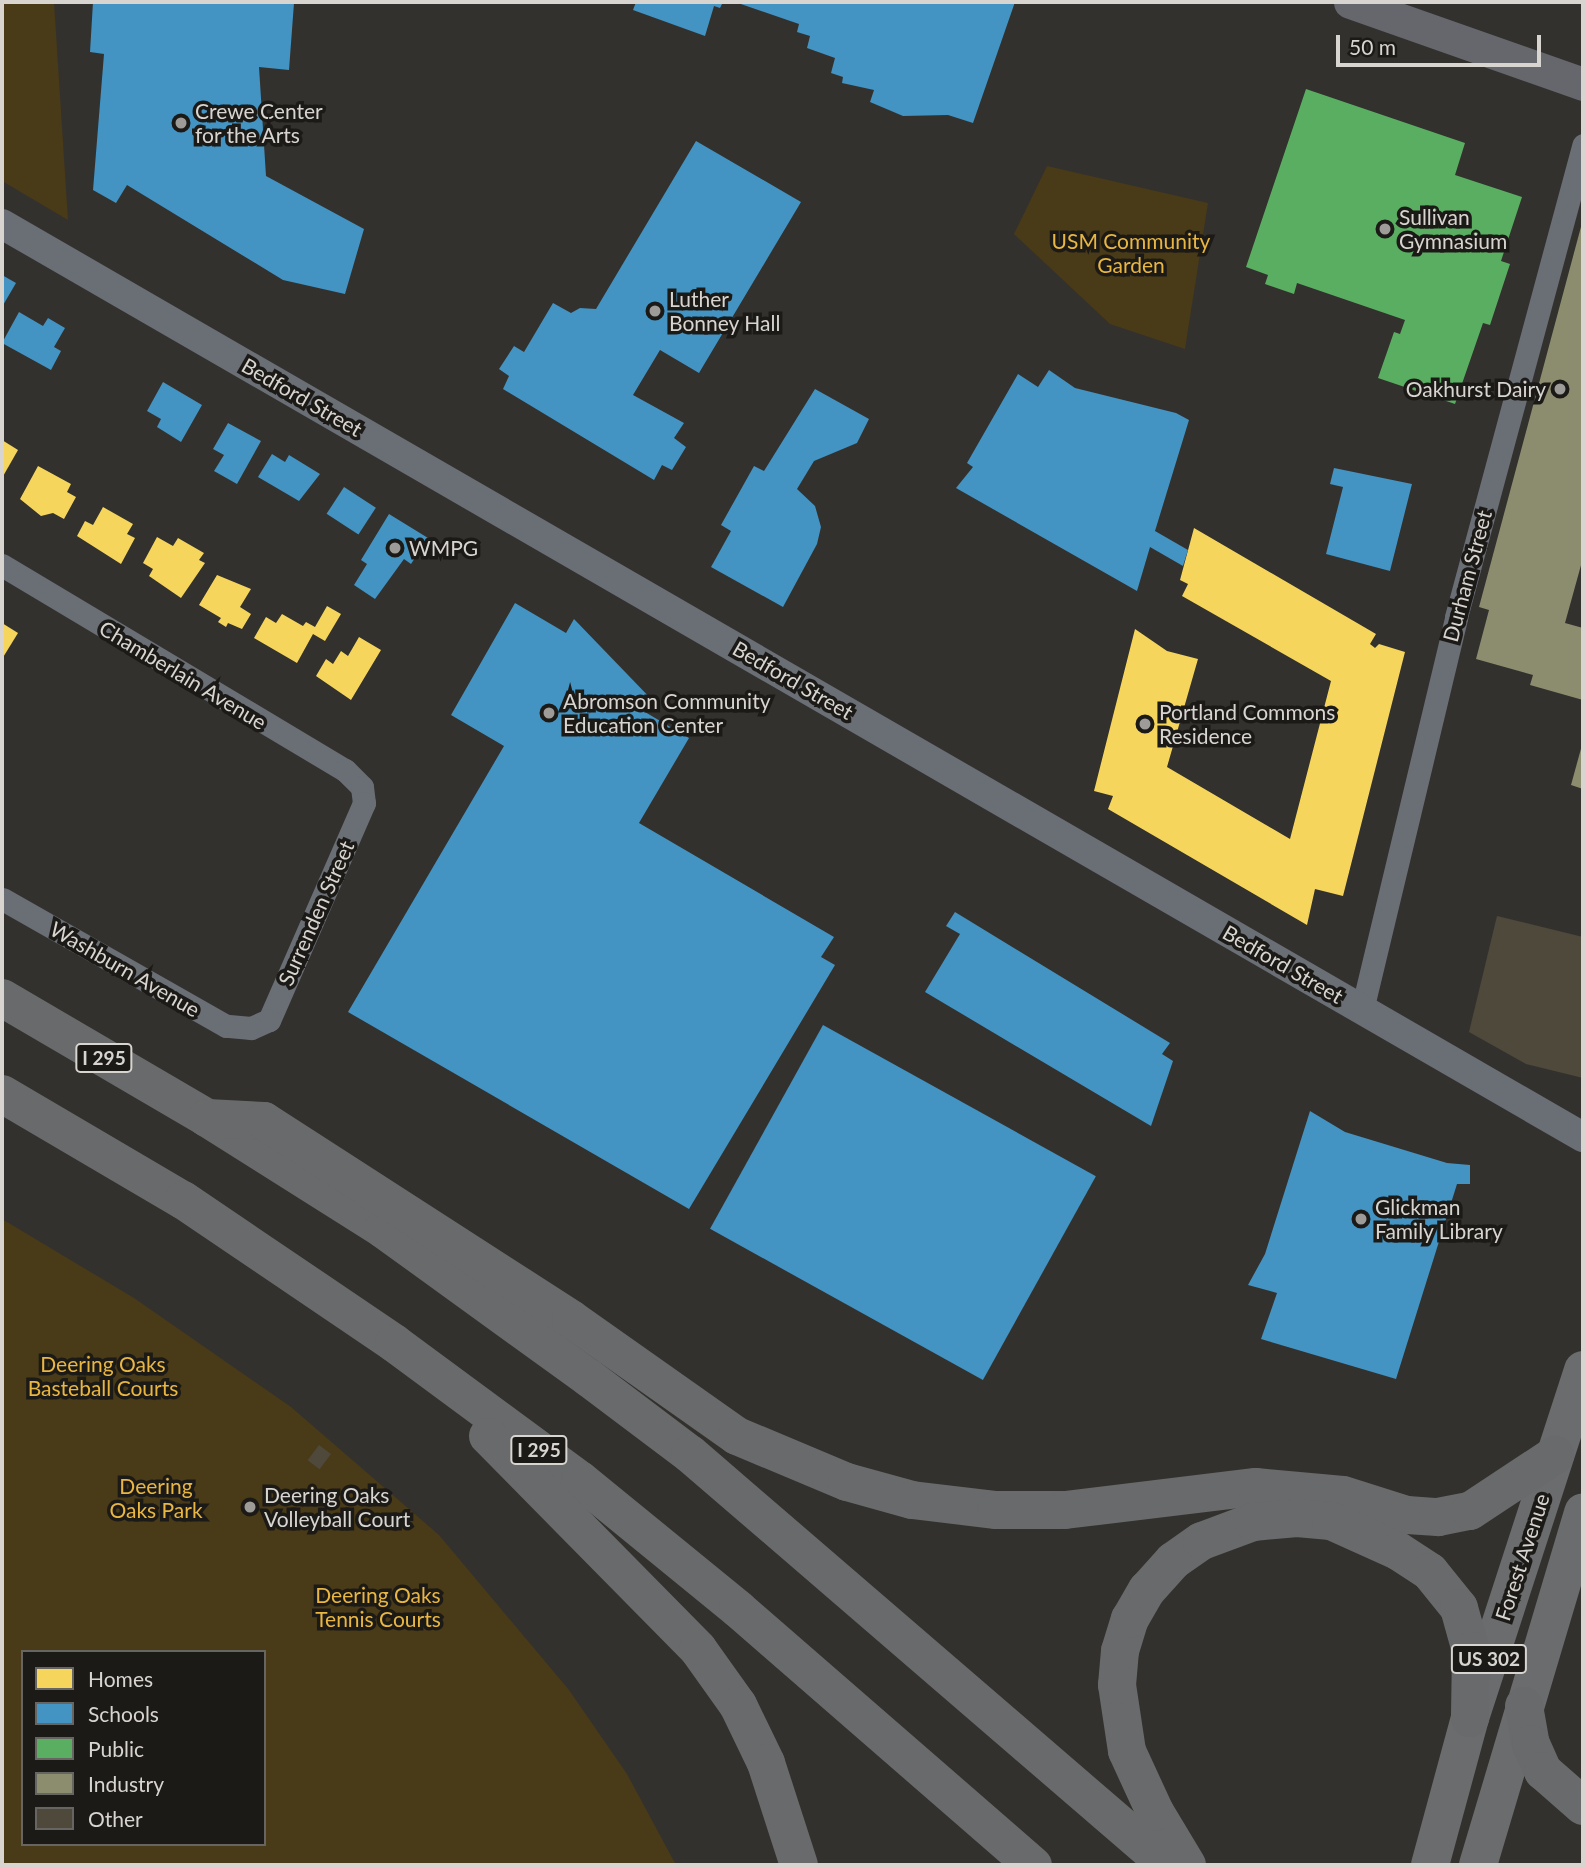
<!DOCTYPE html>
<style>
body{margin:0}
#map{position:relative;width:1585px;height:1867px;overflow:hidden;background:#33312e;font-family:Lato,sans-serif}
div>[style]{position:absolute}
.green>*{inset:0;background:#493a18}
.homes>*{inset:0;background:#f6d55c}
.schools>*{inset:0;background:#4393c3;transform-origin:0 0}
.public>*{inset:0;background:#5aae61}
.industry>*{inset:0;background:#8c8c6e}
.building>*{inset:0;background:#4f493b;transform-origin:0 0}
.minor>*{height:23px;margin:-11.5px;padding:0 11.5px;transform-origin:11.5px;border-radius:11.5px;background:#6a6e75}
.tertiary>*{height:30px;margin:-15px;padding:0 15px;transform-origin:15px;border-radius:15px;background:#6a6e75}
.secondary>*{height:33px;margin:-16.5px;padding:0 16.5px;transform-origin:16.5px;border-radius:16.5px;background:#65676c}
.trunk>*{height:38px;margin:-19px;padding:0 19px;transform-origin:19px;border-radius:19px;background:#6a6c6e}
.motorway>*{height:38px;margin:-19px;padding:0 19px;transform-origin:19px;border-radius:19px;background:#696a6b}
.dots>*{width:19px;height:19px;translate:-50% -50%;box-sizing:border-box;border:4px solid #1c1a17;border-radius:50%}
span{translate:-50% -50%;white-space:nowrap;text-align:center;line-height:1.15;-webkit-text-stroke:7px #1c1a17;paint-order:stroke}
.shield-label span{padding:2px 5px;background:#1c1a17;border:2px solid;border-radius:5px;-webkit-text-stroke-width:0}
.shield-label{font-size:19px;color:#d8d5d1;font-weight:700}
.poi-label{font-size:21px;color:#d8d5d1}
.left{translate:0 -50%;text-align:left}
.right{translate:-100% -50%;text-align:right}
.park-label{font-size:21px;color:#e9b641}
.street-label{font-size:21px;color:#d8d5d1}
.frame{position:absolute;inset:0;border:4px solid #d8d5d1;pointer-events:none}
.legend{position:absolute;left:21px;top:1650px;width:245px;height:196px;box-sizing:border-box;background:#1c1a17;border:2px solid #676561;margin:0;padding:9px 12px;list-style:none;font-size:21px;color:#d8d5d1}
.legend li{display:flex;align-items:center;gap:14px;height:35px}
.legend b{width:35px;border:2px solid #676561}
.scale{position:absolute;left:1336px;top:35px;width:205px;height:32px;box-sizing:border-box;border:4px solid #d8d5d1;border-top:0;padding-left:9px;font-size:21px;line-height:24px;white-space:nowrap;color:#d8d5d1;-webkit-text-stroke:5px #1c1a17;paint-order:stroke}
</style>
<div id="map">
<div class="green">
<div style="clip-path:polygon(2px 2px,54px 2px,68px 220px,2px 181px)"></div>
<div style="clip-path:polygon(1047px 166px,1208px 203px,1185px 349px,1110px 324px,1014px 234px)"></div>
<div style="clip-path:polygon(evenodd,2px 1219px,134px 1298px,291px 1407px,439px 1535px,569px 1690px,627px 1774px,676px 1865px,2px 1865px,2px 1219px,23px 1652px,264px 1652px,264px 1844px,23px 1844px,23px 1652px)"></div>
</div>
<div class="homes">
<div style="clip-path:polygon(2px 440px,18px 450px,2px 478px)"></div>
<div style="clip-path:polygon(38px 466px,71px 484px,67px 492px,76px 497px,64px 519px,53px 513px,41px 516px,20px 499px)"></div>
<div style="clip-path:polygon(103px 507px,133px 524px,127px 534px,135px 538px,121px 564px,77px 536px,85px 521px,93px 525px)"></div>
<div style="clip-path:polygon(1194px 528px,1376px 634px,1370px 644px,1375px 648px,1379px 644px,1405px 652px,1343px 896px,1315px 889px,1307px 925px,1108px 809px,1113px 796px,1094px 791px,1135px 629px,1167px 651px,1198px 659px,1167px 767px,1290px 839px,1331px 681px,1182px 596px,1188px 584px,1180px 580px)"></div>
<div style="clip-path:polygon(157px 537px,173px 546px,178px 538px,204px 553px,199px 560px,205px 563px,181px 598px,149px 576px,153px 569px,143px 563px)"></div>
<div style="clip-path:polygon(217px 575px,251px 589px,240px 607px,251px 614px,242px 629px,228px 623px,226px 627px,218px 622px,221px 618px,199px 605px)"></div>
<div style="clip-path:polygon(327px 606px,341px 614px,325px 641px,313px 634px,297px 663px,254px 638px,266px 617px,276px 623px,282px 614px,303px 626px,306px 622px,315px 627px)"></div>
<div style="clip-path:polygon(2px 623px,18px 633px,2px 659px)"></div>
<div style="clip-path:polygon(359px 637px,381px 650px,351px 700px,316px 676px,326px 659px,333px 664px,341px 651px,348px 656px)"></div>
</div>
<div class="schools">
<div style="clip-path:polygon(93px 2px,294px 3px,289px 70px,259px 67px,266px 176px,364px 229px,345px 294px,283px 280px,127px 185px,116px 203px,93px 190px,104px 54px,90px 52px)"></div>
<div style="clip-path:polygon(636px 2px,723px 2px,720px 8px,714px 6px,705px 36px,633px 10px)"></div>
<div style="clip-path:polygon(735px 2px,1015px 2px,973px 123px,948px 115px,903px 116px,870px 102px,874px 90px,842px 83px,843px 77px,831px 73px,835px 58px,807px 48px,810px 36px,797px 32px,799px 24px)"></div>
<div style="clip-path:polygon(696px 141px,801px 202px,699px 373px,660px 350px,633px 395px,684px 423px,674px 438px,686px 447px,672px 470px,662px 465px,654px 480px,503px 389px,509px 376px,499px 369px,514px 346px,524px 352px,553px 303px,571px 313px,580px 308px,596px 309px)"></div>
<div style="clip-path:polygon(2px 275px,16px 283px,2px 307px)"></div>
<div style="clip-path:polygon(19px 312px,43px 326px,48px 318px,65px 328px,54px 347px,61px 351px,51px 370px,2px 343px)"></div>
<div style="clip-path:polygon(1049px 370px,1075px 388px,1176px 413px,1189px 420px,1155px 531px,1188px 550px,1183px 566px,1150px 547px,1137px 591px,956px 488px,973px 467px,967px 463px,1018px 374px,1038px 387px)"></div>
<div style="clip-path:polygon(163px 382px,202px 405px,181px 442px,157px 427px,161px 419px,147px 411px)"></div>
<div style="clip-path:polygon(815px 389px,869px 419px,857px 443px,814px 461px,797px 489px,815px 506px,821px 527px,817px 544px,783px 607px,711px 567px,731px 531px,721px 525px,754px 466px,764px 471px)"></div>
<div style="clip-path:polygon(228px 423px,261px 441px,237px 484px,214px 471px,224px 455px,213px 449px)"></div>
<div style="clip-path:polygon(272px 454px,285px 462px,289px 455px,320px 474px,299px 501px,258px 477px)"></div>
<div style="clip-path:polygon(1334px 468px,1412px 484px,1390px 571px,1326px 554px,1343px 487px,1330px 484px)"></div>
<div style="left:344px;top:487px;width:38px;height:32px;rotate:33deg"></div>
<div style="clip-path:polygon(389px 514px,428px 538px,411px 564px,404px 559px,375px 599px,354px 585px,367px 564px,361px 560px)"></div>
<div style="clip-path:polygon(515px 603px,566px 633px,574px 619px,655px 703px,645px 712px,689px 738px,639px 823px,834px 937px,821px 957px,835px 965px,689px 1209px,348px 1012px,504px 746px,451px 715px)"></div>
<div style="clip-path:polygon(955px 912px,1170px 1043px,1162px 1054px,1173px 1061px,1151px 1126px,925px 992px,960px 934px,946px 926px)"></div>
<div style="left:823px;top:1025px;width:312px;height:233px;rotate:29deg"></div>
<div style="clip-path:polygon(1310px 1111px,1345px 1132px,1447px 1163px,1470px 1165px,1470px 1184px,1457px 1184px,1396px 1379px,1261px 1339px,1277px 1293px,1248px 1285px,1265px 1254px)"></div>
</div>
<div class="public">
<div style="clip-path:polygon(1306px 89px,1465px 143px,1455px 175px,1522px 197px,1501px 261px,1510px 264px,1490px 325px,1483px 323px,1455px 404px,1378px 378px,1394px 332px,1400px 334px,1405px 320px,1297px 283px,1294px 294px,1265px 284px,1268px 275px,1246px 267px)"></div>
</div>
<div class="industry">
<div style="clip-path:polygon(1582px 223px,1583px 558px,1565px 623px,1583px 628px,1583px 700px,1530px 685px,1533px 675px,1476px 659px,1489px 610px,1479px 607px)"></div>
<div style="clip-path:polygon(1582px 745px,1583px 745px,1583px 789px,1571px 785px)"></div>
</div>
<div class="building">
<div style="clip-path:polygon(1497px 916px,1583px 937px,1583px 1078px,1526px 1064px,1469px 1032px)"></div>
<div style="left:319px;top:1445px;width:15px;height:19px;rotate:37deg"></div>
</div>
<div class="minor">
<div style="left:2px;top:565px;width:400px;rotate:30.9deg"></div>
<div style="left:345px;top:770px;width:24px;rotate:45deg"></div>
<div style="left:362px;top:787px;width:16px;rotate:83deg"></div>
<div style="left:364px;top:803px;width:237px;rotate:113.6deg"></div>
<div style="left:269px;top:1020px;width:20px;rotate:156deg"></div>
<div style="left:251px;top:1028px;width:25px;rotate:-175deg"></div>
<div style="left:226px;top:1026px;width:257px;rotate:-150.4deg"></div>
<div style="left:1362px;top:1010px;width:404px;rotate:-76.5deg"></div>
<div style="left:1456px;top:617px;width:489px;rotate:-74.9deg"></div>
</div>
<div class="tertiary">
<div style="left:2px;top:224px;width:1826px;rotate:30.01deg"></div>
</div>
<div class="secondary">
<div style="left:1350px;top:2px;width:247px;rotate:19.4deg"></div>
</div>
<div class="trunk">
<div style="left:1430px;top:1865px;width:152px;rotate:-74.8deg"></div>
<div style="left:1470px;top:1718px;width:366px;rotate:-72deg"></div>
<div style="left:1478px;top:1865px;width:368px;rotate:-73.4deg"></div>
</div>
<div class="motorway">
<div style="left:2px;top:998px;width:238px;rotate:30.3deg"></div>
<div style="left:207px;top:1118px;width:208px;rotate:32.2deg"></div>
<div style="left:383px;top:1229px;width:254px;rotate:35.9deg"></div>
<div style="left:589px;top:1378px;width:126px;rotate:37deg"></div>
<div style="left:690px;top:1454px;width:630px;rotate:40.75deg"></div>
<div style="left:2px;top:1094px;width:210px;rotate:30.4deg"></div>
<div style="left:183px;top:1200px;width:255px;rotate:34.1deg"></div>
<div style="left:394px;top:1343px;width:231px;rotate:36.4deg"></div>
<div style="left:580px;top:1480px;width:204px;rotate:39.2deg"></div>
<div style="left:738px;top:1609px;width:391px;rotate:41deg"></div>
<div style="left:207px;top:1118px;width:57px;rotate:3deg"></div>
<div style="left:264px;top:1121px;width:365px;rotate:32.8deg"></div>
<div style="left:571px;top:1319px;width:203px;rotate:35.2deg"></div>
<div style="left:737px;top:1436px;width:119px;rotate:22.7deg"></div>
<div style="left:847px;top:1482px;width:67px;rotate:15.5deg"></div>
<div style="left:912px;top:1500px;width:85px;rotate:6.8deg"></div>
<div style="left:996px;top:1510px;width:69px"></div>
<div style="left:1065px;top:1510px;width:192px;rotate:-6.9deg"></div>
<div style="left:1256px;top:1487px;width:87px;rotate:5.3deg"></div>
<div style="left:1343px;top:1495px;width:67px;rotate:17.4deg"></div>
<div style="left:1407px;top:1515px;width:31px;rotate:4deg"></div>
<div style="left:1438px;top:1517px;width:33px;rotate:-11deg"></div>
<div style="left:1470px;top:1511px;width:102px;rotate:-33.4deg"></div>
<div style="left:488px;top:1436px;width:299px;rotate:45.4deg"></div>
<div style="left:698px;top:1649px;width:69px;rotate:54.5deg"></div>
<div style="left:738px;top:1705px;width:64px;rotate:64.2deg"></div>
<div style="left:766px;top:1763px;width:107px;rotate:72.1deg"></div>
<div style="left:1524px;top:1706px;width:39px;rotate:80deg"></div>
<div style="left:1531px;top:1744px;width:30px;rotate:66deg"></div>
<div style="left:1543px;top:1771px;width:53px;rotate:41.2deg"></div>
<div style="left:1187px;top:1865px;width:62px;rotate:-121.1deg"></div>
<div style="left:1155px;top:1812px;width:67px;rotate:-114.7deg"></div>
<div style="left:1127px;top:1751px;width:67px;rotate:-98.6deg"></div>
<div style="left:1117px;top:1685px;width:34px;rotate:-85deg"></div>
<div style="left:1120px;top:1651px;width:34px;rotate:-73deg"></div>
<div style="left:1130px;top:1619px;width:34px;rotate:-60deg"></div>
<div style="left:1147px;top:1590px;width:39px;rotate:-48deg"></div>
<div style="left:1173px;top:1561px;width:35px;rotate:-35deg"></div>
<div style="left:1202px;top:1541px;width:54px;rotate:-20.4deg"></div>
<div style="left:1253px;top:1522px;width:44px;rotate:-5.2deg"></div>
<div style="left:1297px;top:1518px;width:34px;rotate:5deg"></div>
<div style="left:1331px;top:1521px;width:73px;rotate:24.1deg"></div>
<div style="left:1398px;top:1551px;width:38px;rotate:33deg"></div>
<div style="left:1430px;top:1572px;width:46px;rotate:51.1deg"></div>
<div style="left:1459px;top:1608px;width:45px;rotate:74.4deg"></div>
<div style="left:1471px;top:1651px;width:67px;rotate:90.9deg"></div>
</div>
<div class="dots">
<div style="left:181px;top:123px;background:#9e9c98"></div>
<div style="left:1385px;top:229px;background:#9e9c98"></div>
<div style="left:655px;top:311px;background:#9e9c98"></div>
<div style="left:1560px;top:389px;background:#9e9c98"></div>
<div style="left:395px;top:548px;background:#9e9c98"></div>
<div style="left:549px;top:713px;background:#9e9c98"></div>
<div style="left:1145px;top:724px;background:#9e9c98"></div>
<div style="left:1361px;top:1219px;background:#9e9c98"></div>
<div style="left:250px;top:1507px;background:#9e9c98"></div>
</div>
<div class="shield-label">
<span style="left:104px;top:1058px">I 295</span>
<span style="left:539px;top:1450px">I 295</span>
<span style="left:1489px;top:1659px">US 302</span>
</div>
<div class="poi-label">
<span class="left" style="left:195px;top:123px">Crewe Center<br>for the Arts</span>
<span class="left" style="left:1399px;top:229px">Sullivan<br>Gymnasium</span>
<span class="left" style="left:669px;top:311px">Luther<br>Bonney Hall</span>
<span class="right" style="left:1546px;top:389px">Oakhurst Dairy</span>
<span class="left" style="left:409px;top:548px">WMPG</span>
<span class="left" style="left:563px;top:713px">Abromson Community<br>Education Center</span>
<span class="left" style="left:1159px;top:724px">Portland Commons<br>Residence</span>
<span class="left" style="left:1375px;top:1219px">Glickman<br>Family Library</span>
<span class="left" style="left:264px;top:1507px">Deering Oaks<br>Volleyball Court</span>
</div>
<div class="park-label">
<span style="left:1131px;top:253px">USM Community<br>Garden</span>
<span style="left:103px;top:1376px">Deering Oaks<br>Basteball Courts</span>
<span style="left:156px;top:1498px">Deering<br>Oaks Park</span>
<span style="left:378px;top:1607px">Deering Oaks<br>Tennis Courts</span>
</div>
<div class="street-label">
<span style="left:302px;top:397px;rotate:30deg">Bedford Street</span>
<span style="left:1467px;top:576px;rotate:-75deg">Durham Street</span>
<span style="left:183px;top:675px;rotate:31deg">Chamberlain Avenue</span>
<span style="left:793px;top:680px;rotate:30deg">Bedford Street</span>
<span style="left:316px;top:913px;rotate:-66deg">Surrenden Street</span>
<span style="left:1283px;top:964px;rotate:30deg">Bedford Street</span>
<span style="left:125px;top:969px;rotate:30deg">Washburn Avenue</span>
<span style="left:1522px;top:1557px;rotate:-72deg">Forest Avenue</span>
</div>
<div class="frame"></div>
<ul class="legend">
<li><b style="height:19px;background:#f6d55c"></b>Homes</li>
<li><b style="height:19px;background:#4393c3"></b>Schools</li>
<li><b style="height:19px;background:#5aae61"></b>Public</li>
<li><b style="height:19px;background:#8c8c6e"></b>Industry</li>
<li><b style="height:19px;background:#4f493b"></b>Other</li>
</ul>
<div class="scale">50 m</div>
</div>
